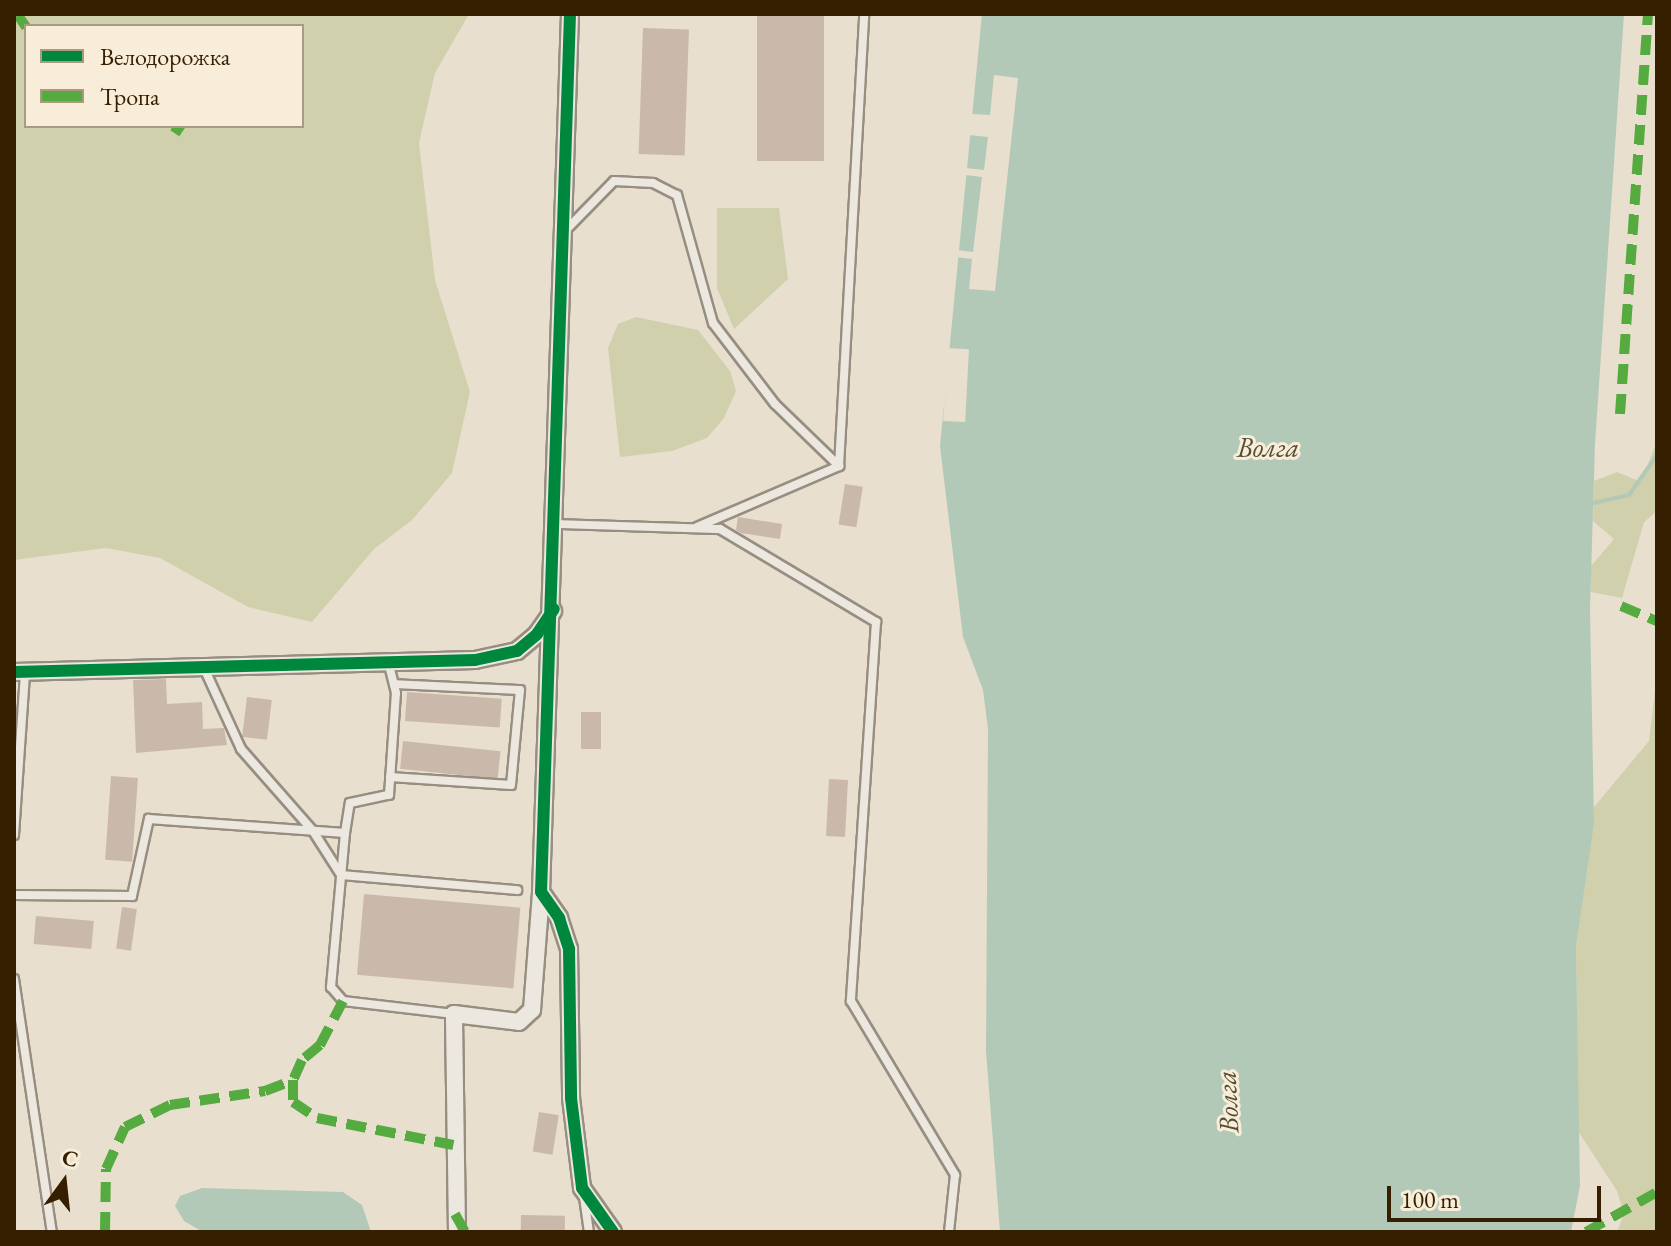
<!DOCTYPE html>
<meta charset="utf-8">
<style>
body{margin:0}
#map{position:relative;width:1671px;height:1246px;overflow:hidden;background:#e8dfce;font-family:"EB Garamond",serif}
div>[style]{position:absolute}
.green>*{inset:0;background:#d0d0ad}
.water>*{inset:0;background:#b3c9b8}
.pier>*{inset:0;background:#e8dfce;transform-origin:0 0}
.stream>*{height:4px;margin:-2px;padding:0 2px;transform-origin:2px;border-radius:2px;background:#b3c9b8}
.building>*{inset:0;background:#cab9ab;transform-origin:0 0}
.roads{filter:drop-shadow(2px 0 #978e81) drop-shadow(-2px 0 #978e81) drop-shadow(0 2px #978e81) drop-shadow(0 -2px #978e81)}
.lane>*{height:8px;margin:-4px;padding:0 4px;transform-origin:4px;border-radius:4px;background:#ece8df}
.street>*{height:16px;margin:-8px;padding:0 8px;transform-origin:8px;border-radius:8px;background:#ece8df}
.quiet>*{height:10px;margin-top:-5px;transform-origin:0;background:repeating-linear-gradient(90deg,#55aa40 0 20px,transparent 0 30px)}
.cycleway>*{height:12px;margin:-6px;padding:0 6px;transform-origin:6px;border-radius:6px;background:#00873e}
span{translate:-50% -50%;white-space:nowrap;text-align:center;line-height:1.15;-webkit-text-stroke:6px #f7edd8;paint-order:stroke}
.water-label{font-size:28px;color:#554e35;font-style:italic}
.frame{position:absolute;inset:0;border:16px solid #361e00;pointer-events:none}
.legend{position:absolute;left:24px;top:24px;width:280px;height:104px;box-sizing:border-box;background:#f7edd8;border:2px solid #aa9a82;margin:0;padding:10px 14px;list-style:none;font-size:24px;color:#361e00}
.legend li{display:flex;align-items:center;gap:16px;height:40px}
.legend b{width:40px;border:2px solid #aa9a82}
.north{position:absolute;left:24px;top:1142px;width:80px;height:80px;-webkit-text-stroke:6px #f7edd8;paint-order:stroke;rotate:15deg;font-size:22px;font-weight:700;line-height:32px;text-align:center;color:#361e00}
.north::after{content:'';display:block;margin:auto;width:28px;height:36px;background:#361e00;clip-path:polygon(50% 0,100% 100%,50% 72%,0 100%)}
.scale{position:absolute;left:1387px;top:1186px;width:214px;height:36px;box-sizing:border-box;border:4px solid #361e00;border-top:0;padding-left:10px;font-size:24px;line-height:28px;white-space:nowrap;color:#361e00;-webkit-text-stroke:6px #f7edd8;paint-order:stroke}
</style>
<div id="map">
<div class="green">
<div style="clip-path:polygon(evenodd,14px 14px,469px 14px,435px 73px,419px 143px,435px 280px,470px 392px,452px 473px,412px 520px,374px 549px,312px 622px,248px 607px,160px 558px,106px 548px,14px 560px,14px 14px,26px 26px,302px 26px,302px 126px,26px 126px,26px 26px)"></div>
<div style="clip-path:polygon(717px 208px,779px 208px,788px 279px,734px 329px,717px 288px)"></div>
<div style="clip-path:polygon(636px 317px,698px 330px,730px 371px,736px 391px,724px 418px,707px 438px,672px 451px,620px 457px,608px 348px,618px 324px)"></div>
<div style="clip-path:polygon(1657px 441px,1657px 511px,1644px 522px,1622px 598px,1591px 592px,1591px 566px,1614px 539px,1593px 521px,1594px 481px,1617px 472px,1641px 482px)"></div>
<div style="clip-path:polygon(1657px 674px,1657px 1232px,1617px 1232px,1624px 1214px,1617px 1191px,1578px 1131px,1576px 946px,1594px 807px,1649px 741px)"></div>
</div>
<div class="water">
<div style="clip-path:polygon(982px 14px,1624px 14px,1595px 444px,1590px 610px,1594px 823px,1576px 946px,1580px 1186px,1571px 1232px,1000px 1232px,986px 1051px,988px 729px,983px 690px,963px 637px,940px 446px)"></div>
<div style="clip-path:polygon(202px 1188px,343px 1192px,362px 1205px,371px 1232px,203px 1232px,184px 1221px,175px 1206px,180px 1196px)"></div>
</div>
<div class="pier">
<div style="clip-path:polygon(994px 75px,1018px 78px,995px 291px,969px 289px,972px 259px,956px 257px,957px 250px,973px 252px,982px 177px,965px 175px,966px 168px,984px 170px,988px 137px,969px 135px,972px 114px,990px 115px)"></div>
<div style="left:947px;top:348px;width:22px;height:73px;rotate:3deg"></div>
</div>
<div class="stream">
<div style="left:1589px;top:504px;width:41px;rotate:-12.7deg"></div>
<div style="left:1629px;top:495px;width:49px;rotate:-55deg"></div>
</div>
<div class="building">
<div style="left:757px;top:14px;width:67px;height:147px"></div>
<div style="left:643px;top:28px;width:46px;height:126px;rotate:2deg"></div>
<div style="left:845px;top:484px;width:18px;height:41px;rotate:9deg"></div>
<div style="clip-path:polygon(738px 517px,782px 524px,780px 539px,741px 533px,736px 530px)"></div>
<div style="clip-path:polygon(166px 679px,167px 704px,202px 702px,203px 729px,224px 728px,227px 745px,136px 753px,133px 680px)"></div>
<div style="left:407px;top:692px;width:95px;height:29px;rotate:4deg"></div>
<div style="left:247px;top:697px;width:25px;height:40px;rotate:7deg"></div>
<div style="left:581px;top:712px;width:20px;height:37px"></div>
<div style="left:403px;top:741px;width:98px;height:28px;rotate:6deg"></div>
<div style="left:111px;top:776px;width:27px;height:84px;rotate:4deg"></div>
<div style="left:829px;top:779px;width:19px;height:57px;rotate:3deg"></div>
<div style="left:364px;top:894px;width:157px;height:81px;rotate:5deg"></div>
<div style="left:122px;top:907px;width:15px;height:42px;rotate:8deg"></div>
<div style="left:36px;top:916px;width:58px;height:28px;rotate:5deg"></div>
<div style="left:539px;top:1112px;width:20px;height:40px;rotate:9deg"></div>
<div style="left:521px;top:1215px;width:44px;height:17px;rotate:1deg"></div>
</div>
<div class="roads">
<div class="lane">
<div style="left:564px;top:232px;width:71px;rotate:-45.6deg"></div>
<div style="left:614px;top:181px;width:39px;rotate:3deg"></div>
<div style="left:653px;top:183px;width:27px;rotate:27deg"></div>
<div style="left:677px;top:195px;width:133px;rotate:74.3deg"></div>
<div style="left:713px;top:323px;width:102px;rotate:52.6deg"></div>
<div style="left:775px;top:404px;width:89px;rotate:44.1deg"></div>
<div style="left:557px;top:524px;width:163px;rotate:1.8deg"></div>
<div style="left:720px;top:529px;width:182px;rotate:30.8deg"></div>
<div style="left:876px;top:622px;width:380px;rotate:93.8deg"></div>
<div style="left:851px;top:1001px;width:203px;rotate:59.1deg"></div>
<div style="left:955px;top:1175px;width:57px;rotate:96deg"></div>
<div style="left:697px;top:527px;width:155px;rotate:-23.2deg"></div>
<div style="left:839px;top:466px;width:453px;rotate:-86.8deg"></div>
<div style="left:204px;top:668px;width:89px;rotate:65.4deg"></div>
<div style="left:241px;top:749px;width:109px;rotate:48.7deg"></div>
<div style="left:313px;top:831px;width:52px;rotate:57.5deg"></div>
<div style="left:341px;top:875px;width:177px;rotate:4.9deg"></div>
<div style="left:390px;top:777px;width:121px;rotate:3.8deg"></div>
<div style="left:511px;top:785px;width:95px;rotate:-84.6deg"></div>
<div style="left:520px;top:690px;width:126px;rotate:-177.3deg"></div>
<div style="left:345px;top:833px;width:30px;rotate:-81deg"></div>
<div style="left:350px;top:803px;width:40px;rotate:-12deg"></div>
<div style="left:389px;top:795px;width:102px;rotate:-86.1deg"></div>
<div style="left:396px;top:693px;width:32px;rotate:-104deg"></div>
<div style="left:14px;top:835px;width:163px;rotate:-86.1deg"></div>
<div style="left:14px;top:895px;width:118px;rotate:0.5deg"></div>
<div style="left:132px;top:896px;width:79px;rotate:-77.6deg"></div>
<div style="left:149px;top:819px;width:196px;rotate:4.1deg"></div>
<div style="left:345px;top:833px;width:155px;rotate:95.2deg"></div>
<div style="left:331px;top:987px;width:18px;rotate:49deg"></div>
<div style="left:343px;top:1001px;width:112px;rotate:6.7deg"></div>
<div style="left:14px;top:979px;width:256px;rotate:81.5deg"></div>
<div style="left:584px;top:1197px;width:35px;rotate:82deg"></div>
</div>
<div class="street">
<div style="left:570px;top:14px;width:878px;rotate:91.89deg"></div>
<div style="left:541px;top:892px;width:32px;rotate:55deg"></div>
<div style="left:559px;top:918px;width:33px;rotate:72deg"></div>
<div style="left:569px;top:949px;width:149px;rotate:89.2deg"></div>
<div style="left:571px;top:1098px;width:91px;rotate:83deg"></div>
<div style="left:582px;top:1188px;width:54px;rotate:54.8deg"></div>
<div style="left:14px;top:672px;width:461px;rotate:-1.5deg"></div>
<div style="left:475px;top:660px;width:43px;rotate:-12.1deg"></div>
<div style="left:517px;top:651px;width:26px;rotate:-40deg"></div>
<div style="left:537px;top:634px;width:28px;rotate:-55deg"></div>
<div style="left:457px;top:1232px;width:218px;rotate:-90.8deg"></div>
<div style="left:454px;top:1014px;width:65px;rotate:7deg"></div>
<div style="left:519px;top:1022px;width:18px;rotate:-43deg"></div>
<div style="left:532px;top:1010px;width:118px;rotate:-85.6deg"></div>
</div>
</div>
<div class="quiet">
<div style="left:17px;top:14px;width:16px;rotate:55deg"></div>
<div style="left:173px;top:126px;width:11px;rotate:34deg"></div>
<div style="left:1620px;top:414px;width:401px;rotate:-86deg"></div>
<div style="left:1621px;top:606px;width:39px;rotate:23deg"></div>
<div style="left:343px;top:1001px;width:50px;rotate:117.6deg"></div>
<div style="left:320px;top:1045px;width:23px;rotate:140deg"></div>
<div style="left:302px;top:1060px;width:22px;rotate:114deg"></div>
<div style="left:293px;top:1080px;width:22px;rotate:90deg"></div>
<div style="left:293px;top:1102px;width:29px;rotate:34deg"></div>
<div style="left:317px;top:1118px;width:139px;rotate:11.2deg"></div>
<div style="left:455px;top:1214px;width:21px;rotate:61deg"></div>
<div style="left:105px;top:1232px;width:63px;rotate:-89.1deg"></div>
<div style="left:106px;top:1169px;width:46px;rotate:-65.7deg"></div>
<div style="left:125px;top:1127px;width:50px;rotate:-26.1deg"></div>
<div style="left:170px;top:1105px;width:96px;rotate:-8.4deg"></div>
<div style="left:265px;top:1091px;width:30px;rotate:-21deg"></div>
<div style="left:1586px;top:1232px;width:81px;rotate:-29.4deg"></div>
</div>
<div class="cycleway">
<div style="left:570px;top:14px;width:878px;rotate:91.89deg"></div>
<div style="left:541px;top:892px;width:32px;rotate:55deg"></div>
<div style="left:559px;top:918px;width:33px;rotate:72deg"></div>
<div style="left:569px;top:949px;width:149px;rotate:89.2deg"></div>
<div style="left:571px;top:1098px;width:91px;rotate:83deg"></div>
<div style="left:582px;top:1188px;width:54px;rotate:54.8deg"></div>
<div style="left:14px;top:672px;width:461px;rotate:-1.5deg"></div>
<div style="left:475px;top:660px;width:43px;rotate:-12.1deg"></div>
<div style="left:517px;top:651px;width:26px;rotate:-40deg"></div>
<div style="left:537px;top:634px;width:30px;rotate:-56deg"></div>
</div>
<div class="water-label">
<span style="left:1268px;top:447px">Волга</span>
<span style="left:1227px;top:1102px;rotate:-93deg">Волга</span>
</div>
<div class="frame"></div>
<ul class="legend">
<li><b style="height:10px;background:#00873e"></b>Велодорожка</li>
<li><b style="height:10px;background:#55aa40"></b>Тропа</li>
</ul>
<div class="north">С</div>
<div class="scale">100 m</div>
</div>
